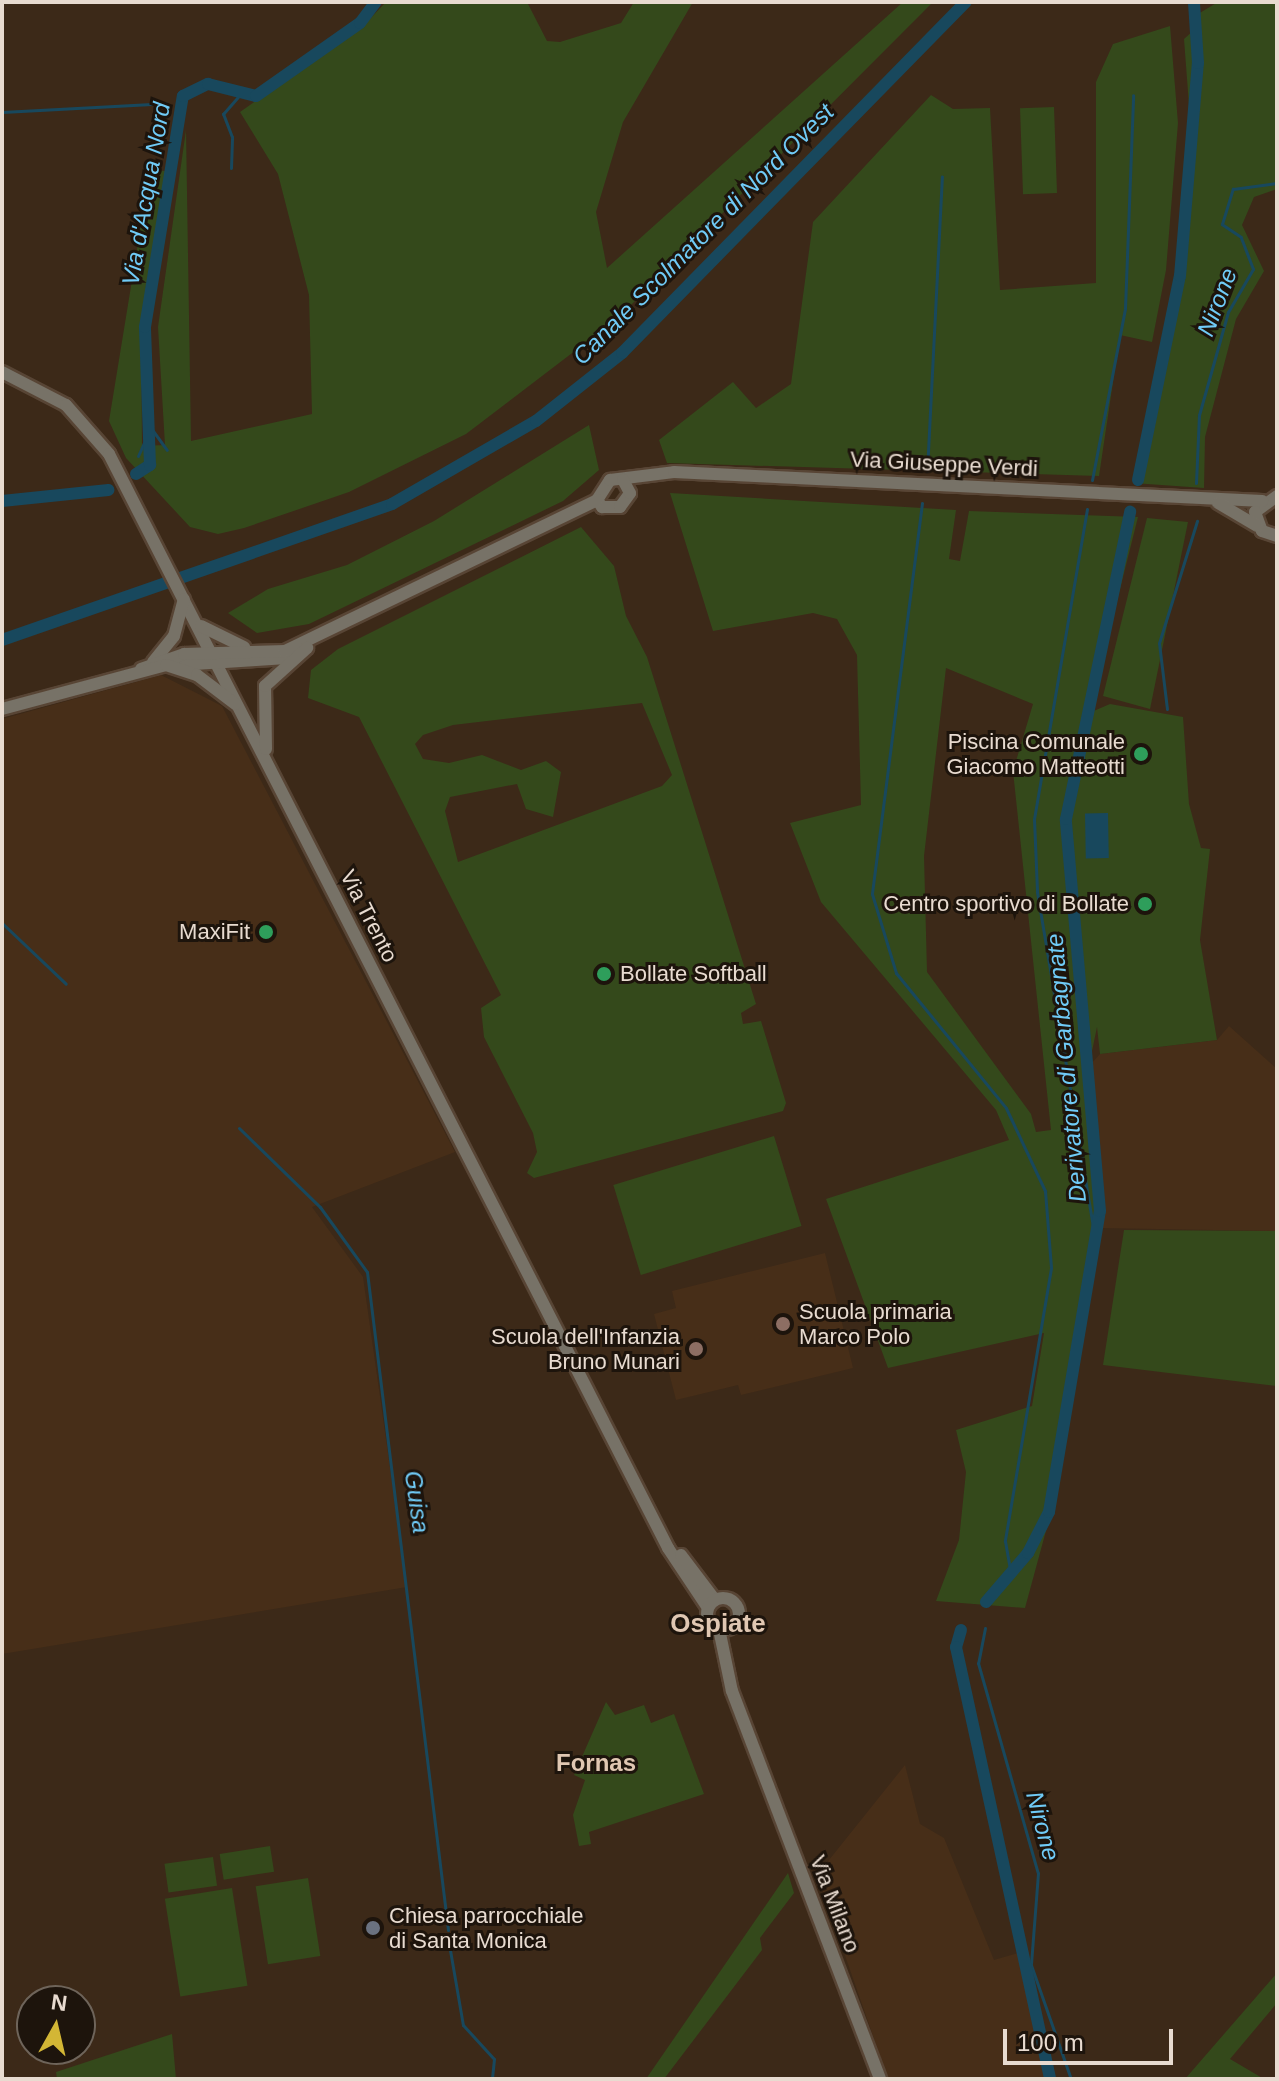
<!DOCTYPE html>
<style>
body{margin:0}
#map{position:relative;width:1279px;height:2081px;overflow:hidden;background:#3c2918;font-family:Helvetica,sans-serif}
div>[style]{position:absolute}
.built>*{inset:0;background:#472e18}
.green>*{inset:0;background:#34491b;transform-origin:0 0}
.water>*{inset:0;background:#18485d;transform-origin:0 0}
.stream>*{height:3px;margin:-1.5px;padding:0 1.5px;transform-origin:1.5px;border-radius:1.5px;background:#18485d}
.canal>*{height:12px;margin:-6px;padding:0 6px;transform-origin:6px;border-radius:6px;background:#18485d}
.roads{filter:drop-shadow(2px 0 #584535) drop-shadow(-2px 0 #584535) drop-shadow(0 2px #584535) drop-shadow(0 -2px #584535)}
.tertiary>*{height:12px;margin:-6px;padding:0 6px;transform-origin:6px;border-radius:6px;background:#777267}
.tertiary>.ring{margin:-6px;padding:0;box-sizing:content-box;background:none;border:12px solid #777267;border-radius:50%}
.dots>*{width:22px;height:22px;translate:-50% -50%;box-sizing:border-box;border:4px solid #1d140c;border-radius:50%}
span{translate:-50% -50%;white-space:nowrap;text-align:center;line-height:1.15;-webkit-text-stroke:6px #1d140c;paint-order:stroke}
.street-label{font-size:22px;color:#e8dbd0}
.poi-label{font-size:22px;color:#e8dbd0}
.right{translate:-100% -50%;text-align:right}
.left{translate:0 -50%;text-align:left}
.water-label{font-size:24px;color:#70cbf7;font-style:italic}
.neighbourhood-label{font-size:24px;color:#e0c7b2;font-weight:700}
.quarter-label{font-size:26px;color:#e0c7b2;font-weight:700}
.frame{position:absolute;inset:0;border:4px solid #e8dbd0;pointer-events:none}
.north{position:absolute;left:16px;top:1985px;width:80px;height:80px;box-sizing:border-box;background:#1d140c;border:2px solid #6e645a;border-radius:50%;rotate:8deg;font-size:22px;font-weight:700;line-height:32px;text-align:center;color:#e8dbd0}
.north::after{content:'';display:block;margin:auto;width:28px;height:36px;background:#d3b635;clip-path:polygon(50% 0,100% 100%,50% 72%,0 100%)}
.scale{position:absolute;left:1003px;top:2029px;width:170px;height:36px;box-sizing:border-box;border:4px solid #e8dbd0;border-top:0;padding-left:10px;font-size:24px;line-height:28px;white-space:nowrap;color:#e8dbd0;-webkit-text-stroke:6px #1d140c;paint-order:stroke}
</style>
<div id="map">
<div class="built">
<div style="clip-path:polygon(161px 675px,222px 706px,455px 1152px,312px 1207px,363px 1277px,407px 1587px,2px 1654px,2px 719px)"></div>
<div style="clip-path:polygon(1229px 1026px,1277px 1069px,1277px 1231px,1100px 1228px,1089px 1066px,1100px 1054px,1217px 1040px)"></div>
<div style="clip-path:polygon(825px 1253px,853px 1368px,741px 1395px,738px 1385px,676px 1400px,654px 1314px,676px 1308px,672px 1291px)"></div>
<div style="clip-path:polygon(905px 1765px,920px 1824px,944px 1838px,994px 1960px,1018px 1953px,1047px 2079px,888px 2079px,817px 1875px)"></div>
</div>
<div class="green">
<div style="clip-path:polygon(386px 2px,527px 2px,547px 41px,560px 42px,621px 23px,634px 2px,693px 2px,623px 122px,596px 212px,607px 268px,903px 2px,933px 2px,618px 318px,466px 434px,349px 492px,244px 528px,218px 534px,190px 527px,126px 458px,109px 421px,150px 170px,166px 171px,141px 326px,142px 446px,165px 445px,158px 327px,186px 130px,191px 441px,312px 414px,309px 295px,278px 174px,240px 112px,364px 25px)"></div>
<div style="clip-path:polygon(1218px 2px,1277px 2px,1277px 189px,1254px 197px,1242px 225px,1264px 271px,1236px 319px,1205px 437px,1204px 488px,1133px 483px,1175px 274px,1189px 105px,1184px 39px,1194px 30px,1193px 17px)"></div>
<div style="clip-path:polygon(1170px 26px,1178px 123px,1166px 270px,1152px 342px,1120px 335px,1099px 476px,667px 463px,659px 440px,733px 382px,756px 408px,791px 384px,813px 222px,931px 95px,953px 109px,990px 108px,1000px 290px,1096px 283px,1096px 82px,1113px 44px)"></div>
<div style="left:1054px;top:107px;width:86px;height:34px;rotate:88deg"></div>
<div style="clip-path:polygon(589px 425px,599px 470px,563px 501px,309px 624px,257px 633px,228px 613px,268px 589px,347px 565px,434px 521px)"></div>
<div style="clip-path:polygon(evenodd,670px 493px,956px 510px,949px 559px,960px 561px,969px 511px,1138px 517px,1089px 713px,1110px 704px,1183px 717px,1189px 804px,1201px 848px,1210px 849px,1200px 940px,1217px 1040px,1100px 1054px,1097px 1027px,1089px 1066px,1104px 1211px,1056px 1494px,1025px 1608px,936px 1601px,959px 1540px,966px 1472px,956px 1430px,1032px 1406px,1044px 1333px,888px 1368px,826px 1199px,1009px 1140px,996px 1110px,821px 902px,790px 823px,861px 805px,857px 655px,837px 619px,813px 613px,713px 631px,670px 493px,946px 668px,1033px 704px,1013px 771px,1051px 1130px,1036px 1132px,1031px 1114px,927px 972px,924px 856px,946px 668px)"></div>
<div style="clip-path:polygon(1147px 518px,1188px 522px,1150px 709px,1103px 696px)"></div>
<div style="clip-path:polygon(evenodd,581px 527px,614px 566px,626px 616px,647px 657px,756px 1004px,741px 1013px,743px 1024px,761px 1021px,786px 1103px,783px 1111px,534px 1178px,527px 1173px,537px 1152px,533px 1133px,484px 1037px,481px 1008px,501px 995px,359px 717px,308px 698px,311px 670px,338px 649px,581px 527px,642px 703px,672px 775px,662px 786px,458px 862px,445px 811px,450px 797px,517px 784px,526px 809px,553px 817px,561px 772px,546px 761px,521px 770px,482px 755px,449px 763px,423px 759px,415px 744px,423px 735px,453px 725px,642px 703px)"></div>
<div style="left:774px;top:1136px;width:94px;height:168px;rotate:73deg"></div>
<div style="clip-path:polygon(1124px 1230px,1277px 1231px,1277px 1386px,1103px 1365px)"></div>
<div style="clip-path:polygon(606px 1702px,615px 1715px,644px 1705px,651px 1723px,674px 1714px,704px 1794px,589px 1832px,591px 1844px,579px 1846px,573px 1815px,585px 1780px,574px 1775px)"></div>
<div style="left:270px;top:1846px;width:26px;height:51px;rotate:81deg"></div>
<div style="left:213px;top:1857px;width:29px;height:49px;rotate:82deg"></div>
<div style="clip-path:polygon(788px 1873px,794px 1893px,760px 1938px,762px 1950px,664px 2079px,646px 2079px)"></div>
<div style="left:308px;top:1878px;width:79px;height:53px;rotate:81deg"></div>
<div style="left:232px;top:1888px;width:99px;height:68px;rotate:81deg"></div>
<div style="clip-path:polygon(1277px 1973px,1277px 2003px,1230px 2059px,1264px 2079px,1185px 2079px)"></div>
<div style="clip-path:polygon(172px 2034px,176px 2079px,57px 2079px,56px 2072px)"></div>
</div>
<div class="water">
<div style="left:1108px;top:813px;width:45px;height:23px;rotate:89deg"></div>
</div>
<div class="stream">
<div style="left:179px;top:103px;width:3px;rotate:18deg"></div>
<div style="left:2px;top:112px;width:164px;rotate:-3.1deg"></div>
<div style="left:231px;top:168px;width:31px;rotate:-88deg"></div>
<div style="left:232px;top:137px;width:25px;rotate:-111deg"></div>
<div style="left:223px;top:114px;width:23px;rotate:-49deg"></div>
<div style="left:148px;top:424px;width:32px;rotate:54deg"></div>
<div style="left:138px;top:456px;width:27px;rotate:-66deg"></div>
<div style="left:927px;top:471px;width:295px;rotate:-87.1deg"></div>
<div style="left:1092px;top:480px;width:175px;rotate:-79.1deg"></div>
<div style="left:1125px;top:308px;width:213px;rotate:-87.8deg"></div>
<div style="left:1196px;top:483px;width:68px;rotate:-87.5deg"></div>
<div style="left:1199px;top:415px;width:107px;rotate:-74.3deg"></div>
<div style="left:1228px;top:312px;width:50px;rotate:-59.8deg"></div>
<div style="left:1253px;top:269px;width:34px;rotate:-111deg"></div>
<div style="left:1241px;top:237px;width:23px;rotate:-146deg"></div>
<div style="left:1222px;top:224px;width:37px;rotate:-73deg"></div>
<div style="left:1233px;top:189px;width:44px;rotate:-7.8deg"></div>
<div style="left:922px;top:503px;width:394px;rotate:97.3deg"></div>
<div style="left:872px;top:894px;width:83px;rotate:73.1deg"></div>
<div style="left:896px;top:973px;width:174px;rotate:50.8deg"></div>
<div style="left:1006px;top:1108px;width:92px;rotate:64.8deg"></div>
<div style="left:1045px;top:1191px;width:77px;rotate:85.5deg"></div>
<div style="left:1051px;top:1268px;width:277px;rotate:99.6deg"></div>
<div style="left:1005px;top:1541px;width:34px;rotate:80deg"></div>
<div style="left:1087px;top:509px;width:314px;rotate:99.7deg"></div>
<div style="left:1034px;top:819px;width:73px;rotate:87.6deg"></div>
<div style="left:1037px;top:892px;width:353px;rotate:80.5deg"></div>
<div style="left:1167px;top:709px;width:66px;rotate:-96.9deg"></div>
<div style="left:1159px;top:643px;width:128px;rotate:-72.7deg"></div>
<div style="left:2px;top:923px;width:88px;rotate:43.6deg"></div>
<div style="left:239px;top:1128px;width:113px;rotate:44.3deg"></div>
<div style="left:320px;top:1207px;width:80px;rotate:54.1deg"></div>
<div style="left:367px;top:1272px;width:663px;rotate:82.98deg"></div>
<div style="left:985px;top:1628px;width:36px;rotate:101deg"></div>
<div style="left:978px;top:1663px;width:218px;rotate:74.1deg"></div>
<div style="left:1038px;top:1873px;width:92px;rotate:94.4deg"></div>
<div style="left:1031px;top:1965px;width:121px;rotate:70.7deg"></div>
<div style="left:450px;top:1950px;width:76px;rotate:80.2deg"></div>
<div style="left:463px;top:2025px;width:46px;rotate:47.6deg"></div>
<div style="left:494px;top:2059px;width:20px;rotate:96deg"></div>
</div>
<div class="canal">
<div style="left:136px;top:474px;width:17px;rotate:-33deg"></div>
<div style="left:150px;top:465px;width:138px;rotate:-92.1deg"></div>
<div style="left:145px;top:327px;width:234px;rotate:-80.7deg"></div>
<div style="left:183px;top:96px;width:28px;rotate:-26deg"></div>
<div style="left:208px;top:84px;width:49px;rotate:14deg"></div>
<div style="left:256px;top:96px;width:127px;rotate:-35.1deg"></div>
<div style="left:360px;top:23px;width:26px;rotate:-53deg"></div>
<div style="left:1138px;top:480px;width:208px;rotate:-78.4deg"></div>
<div style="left:1180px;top:276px;width:214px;rotate:-85.2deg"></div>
<div style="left:1198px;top:63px;width:61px;rotate:-93.8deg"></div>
<div style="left:2px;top:501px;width:107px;rotate:-5.9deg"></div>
<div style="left:2px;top:640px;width:413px;rotate:-19.2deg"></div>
<div style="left:392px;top:504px;width:166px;rotate:-30deg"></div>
<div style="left:536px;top:421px;width:110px;rotate:-38.3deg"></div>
<div style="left:622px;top:353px;width:491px;rotate:-45.6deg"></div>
<div style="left:986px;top:1602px;width:65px;rotate:-49.4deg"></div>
<div style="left:1028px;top:1553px;width:46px;rotate:-62.9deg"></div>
<div style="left:1049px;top:1512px;width:305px;rotate:-80.4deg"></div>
<div style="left:1100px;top:1211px;width:393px;rotate:-95deg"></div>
<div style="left:1066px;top:819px;width:314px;rotate:-78.2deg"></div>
<div style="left:961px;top:1630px;width:18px;rotate:106deg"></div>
<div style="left:956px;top:1647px;width:442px;rotate:77.7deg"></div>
</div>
<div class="roads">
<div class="tertiary">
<div style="left:2px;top:372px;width:72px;rotate:27.3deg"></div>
<div style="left:66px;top:405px;width:65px;rotate:48.7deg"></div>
<div style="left:109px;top:454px;width:1229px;rotate:62.93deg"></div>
<div style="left:668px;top:1548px;width:72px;rotate:56.3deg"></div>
<div style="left:1277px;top:496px;width:27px;rotate:144deg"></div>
<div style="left:1255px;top:512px;width:20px;rotate:70deg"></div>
<div style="left:1262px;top:531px;width:16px;rotate:18deg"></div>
<div style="left:597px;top:500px;width:24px;rotate:-57deg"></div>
<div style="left:610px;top:480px;width:64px;rotate:-7.1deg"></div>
<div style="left:674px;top:472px;width:589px;rotate:2.82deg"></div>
<div style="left:597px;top:500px;width:9px;rotate:54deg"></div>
<div style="left:602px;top:507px;width:18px"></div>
<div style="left:620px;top:507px;width:17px;rotate:-54deg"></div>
<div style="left:630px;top:493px;width:15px;rotate:-118deg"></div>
<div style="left:1218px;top:503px;width:45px;rotate:30.5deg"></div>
<div style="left:201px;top:626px;width:48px;rotate:26deg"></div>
<div style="left:153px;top:662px;width:33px;rotate:-51deg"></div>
<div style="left:174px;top:636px;width:38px;rotate:-75deg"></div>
<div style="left:179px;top:665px;width:108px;rotate:-3.7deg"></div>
<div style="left:141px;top:669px;width:46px;rotate:-19.2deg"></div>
<div style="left:184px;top:654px;width:101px;rotate:-1.7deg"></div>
<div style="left:285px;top:651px;width:347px;rotate:-25.8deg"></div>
<div style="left:2px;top:709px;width:170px;rotate:-15deg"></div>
<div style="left:166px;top:665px;width:33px;rotate:18deg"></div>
<div style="left:197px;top:675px;width:48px;rotate:37.3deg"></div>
<div style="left:266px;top:749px;width:63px;rotate:-90.9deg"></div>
<div style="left:265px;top:686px;width:57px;rotate:-42.1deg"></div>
<div style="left:681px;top:1555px;width:56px;rotate:52.9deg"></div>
<div class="ring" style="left:707px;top:1598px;width:20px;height:20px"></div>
<div style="left:719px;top:1629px;width:63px;rotate:78.2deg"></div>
<div style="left:732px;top:1691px;width:415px;rotate:69.1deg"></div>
</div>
</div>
<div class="dots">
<div style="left:1141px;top:754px;background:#2e9e5b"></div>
<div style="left:1145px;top:904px;background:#2e9e5b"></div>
<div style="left:266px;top:932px;background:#2e9e5b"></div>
<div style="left:604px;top:974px;background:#2e9e5b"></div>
<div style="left:783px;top:1324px;background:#8d6e63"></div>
<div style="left:696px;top:1349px;background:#8d6e63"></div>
<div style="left:373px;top:1928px;background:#6b7280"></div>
</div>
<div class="street-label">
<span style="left:944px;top:464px;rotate:3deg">Via Giuseppe Verdi</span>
<span style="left:369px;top:916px;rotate:63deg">Via Trento</span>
<span style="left:835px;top:1904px;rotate:69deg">Via Milano</span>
</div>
<div class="poi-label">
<span class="right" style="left:1125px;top:754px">Piscina Comunale<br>Giacomo Matteotti</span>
<span class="right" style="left:1129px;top:904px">Centro sportivo di Bollate</span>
<span class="right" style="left:250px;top:932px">MaxiFit</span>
<span class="left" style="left:620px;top:974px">Bollate Softball</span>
<span class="left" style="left:799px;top:1324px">Scuola primaria<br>Marco Polo</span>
<span class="right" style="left:680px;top:1349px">Scuola dell'Infanzia<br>Bruno Munari</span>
<span class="left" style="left:389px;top:1928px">Chiesa parrocchiale<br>di Santa Monica</span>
</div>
<div class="water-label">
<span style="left:146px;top:194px;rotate:-80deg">Via d'Acqua Nord</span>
<span style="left:703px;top:234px;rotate:-45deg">Canale Scolmatore di Nord Ovest</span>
<span style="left:1217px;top:302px;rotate:-69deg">Nirone</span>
<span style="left:1066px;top:1068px;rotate:-95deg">Derivatore di Garbagnate</span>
<span style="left:417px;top:1502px;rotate:82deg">Guisa</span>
<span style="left:1043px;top:1826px;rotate:75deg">Nirone</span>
</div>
<div class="neighbourhood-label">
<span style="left:596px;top:1763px">Fornas</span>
</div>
<div class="quarter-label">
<span style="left:718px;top:1624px">Ospiate</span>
</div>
<div class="frame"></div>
<div class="north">N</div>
<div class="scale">100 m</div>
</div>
